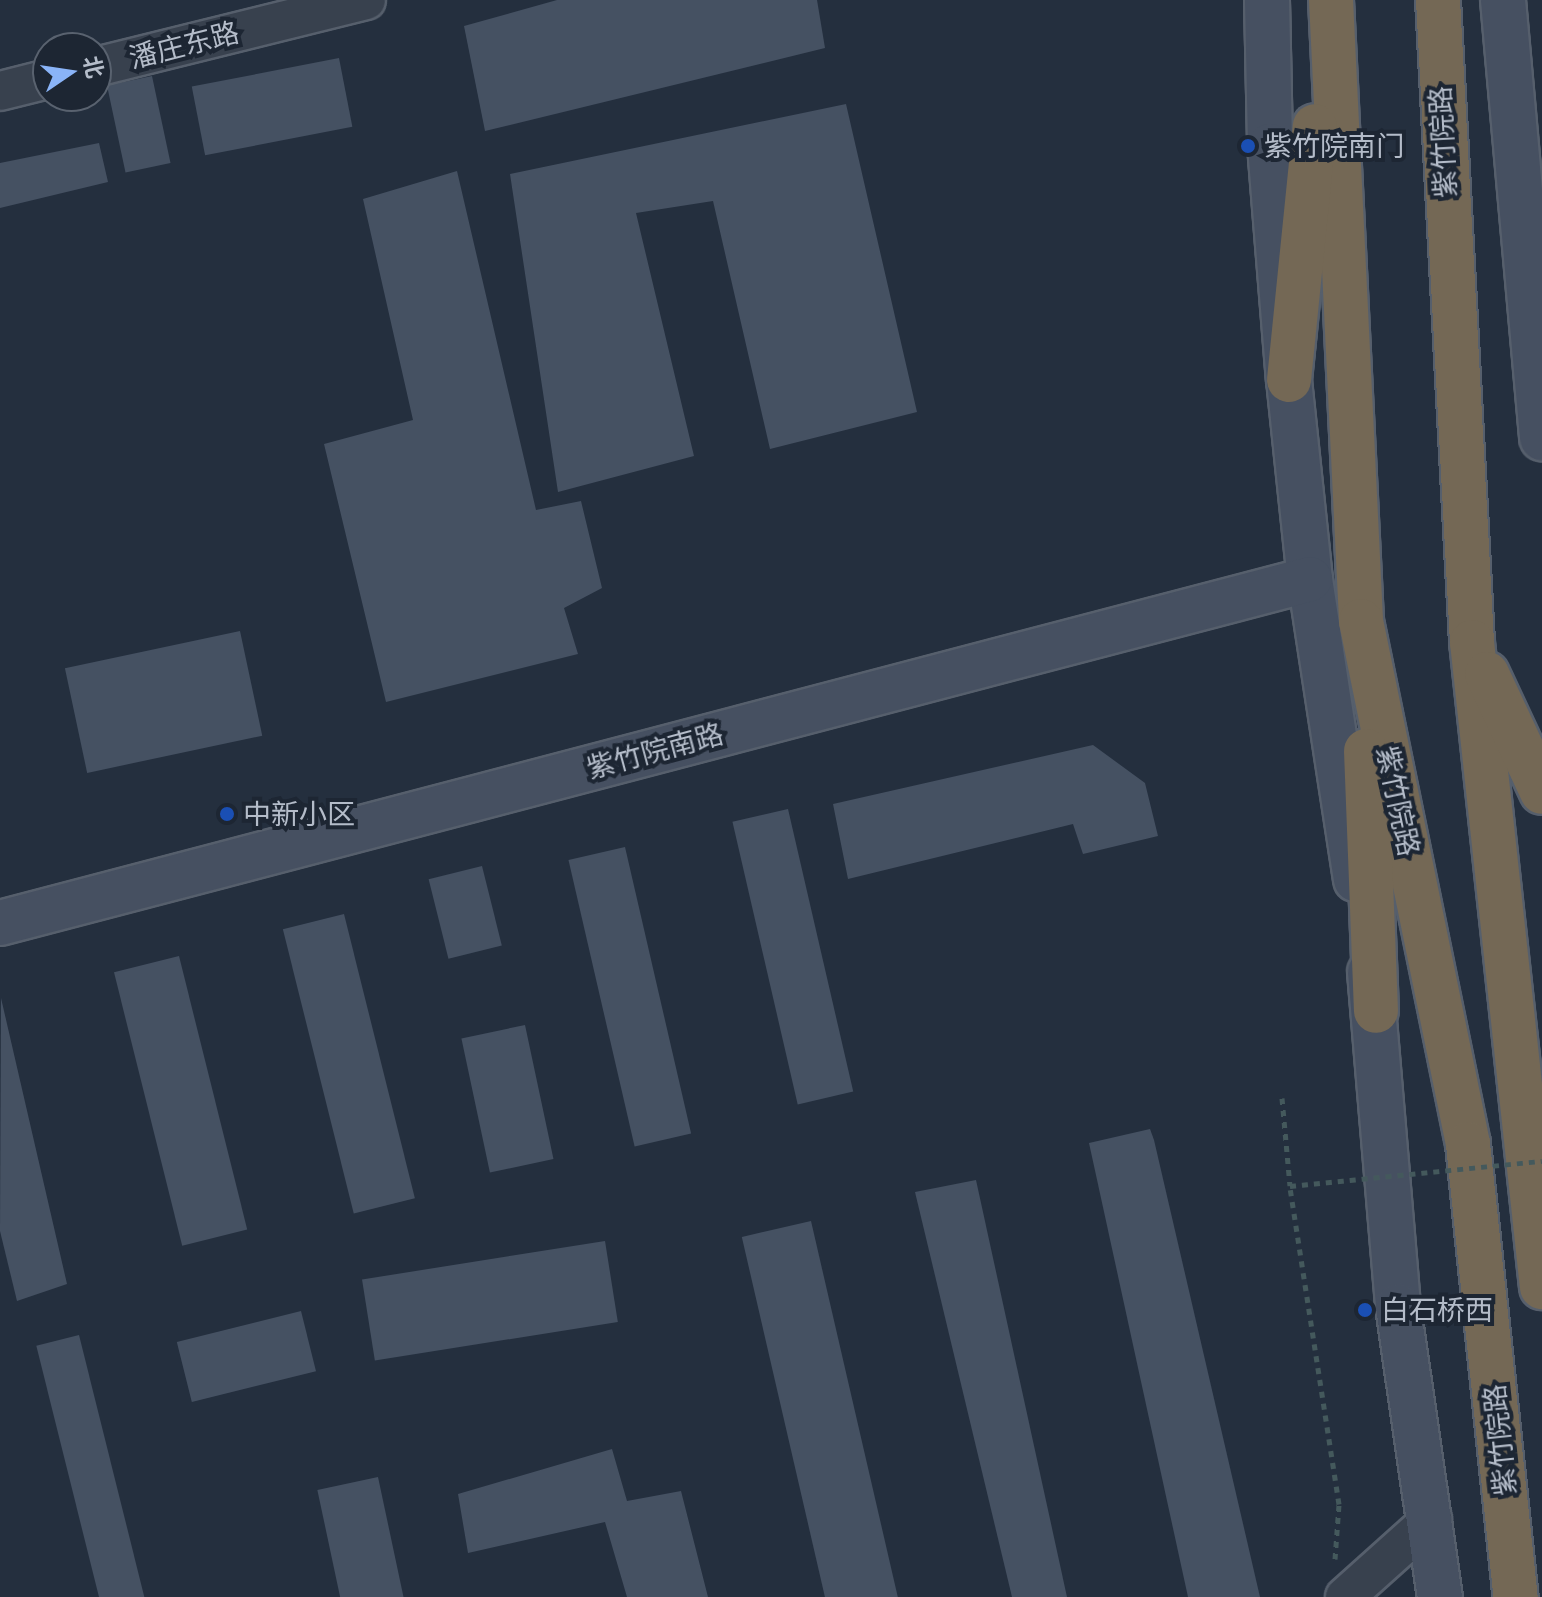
<!DOCTYPE html>
<meta charset="utf-8">
<style>
body{margin:0}
#map{position:relative;width:1542px;height:1597px;overflow:hidden;background:#242f3e;font-family:"Titillium Web","Noto Sans SC",sans-serif}
div>[style]{position:absolute}
.building>*{inset:0;background:#455162;transform-origin:0 0}
.path>*{height:5px;margin-top:-2.5px;transform-origin:0;background:repeating-linear-gradient(90deg,#44595c 0 6px,transparent 0 12px)}
.roads{filter:drop-shadow(2px 0 #565f6c) drop-shadow(-2px 0 #565f6c) drop-shadow(0 2px #565f6c) drop-shadow(0 -2px #565f6c)}
.street>*{height:38px;margin:-19px;padding:0 19px;transform-origin:19px;border-radius:19px;background:#38414e}
.secondary>*{height:44px;margin:-22px;padding:0 22px;transform-origin:22px;border-radius:22px;background:#465061}
.highway>*{height:44px;margin:-22px;padding:0 22px;transform-origin:22px;border-radius:22px;background:#746855}
.path-bridge>*{height:5px;margin-top:-2.5px;transform-origin:0;background:repeating-linear-gradient(90deg,#44595c 0 6px,transparent 0 12px)}
.dots>*{width:22px;height:22px;translate:-50% -50%;box-sizing:border-box;border:4px solid #1d2633;border-radius:50%}
span{translate:-50% -50%;white-space:nowrap;text-align:center;line-height:1.15;-webkit-text-stroke:8px #1d2633;paint-order:stroke}
.street-label{font-size:28px;color:#b4bcc9}
.poi-label{font-size:28px;color:#b4bcc9}
.left{translate:0 -50%;text-align:left}
.north{position:absolute;left:32px;top:32px;width:80px;height:80px;box-sizing:border-box;background:#1d2633;border:2px solid #59626f;border-radius:50%;rotate:77deg;font-size:22px;font-weight:700;line-height:32px;text-align:center;color:#b4bcc9}
.north::after{content:'';display:block;margin:auto;width:28px;height:36px;background:#8ab4f8;clip-path:polygon(50% 0,100% 100%,50% 72%,0 100%)}
</style>
<div id="map">
<div class="building">
<div style="clip-path:polygon(557px 0,817px 0,825px 48px,485px 131px,464px 26px)"></div>
<div style="left:339px;top:58px;width:70px;height:150px;rotate:79deg"></div>
<div style="left:152px;top:76px;width:89px;height:46px;rotate:78deg"></div>
<div style="clip-path:polygon(846px 104px,917px 412px,770px 449px,713px 201px,636px 213px,694px 456px,558px 492px,510px 174px)"></div>
<div style="clip-path:polygon(99px 143px,108px 182px,0 208px,0 163px)"></div>
<div style="clip-path:polygon(457px 171px,536px 510px,581px 501px,602px 588px,564px 608px,578px 654px,386px 702px,324px 444px,413px 420px,363px 199px)"></div>
<div style="left:240px;top:631px;width:107px;height:179px;rotate:78deg"></div>
<div style="clip-path:polygon(1093px 745px,1145px 783px,1158px 836px,1083px 854px,1073px 824px,848px 879px,833px 804px)"></div>
<div style="left:788px;top:809px;width:290px;height:57px;rotate:77deg"></div>
<div style="left:625px;top:847px;width:294px;height:58px;rotate:77deg"></div>
<div style="left:482px;top:866px;width:82px;height:55px;rotate:76deg"></div>
<div style="left:344px;top:914px;width:293px;height:63px;rotate:76deg"></div>
<div style="left:179px;top:956px;width:282px;height:67px;rotate:76deg"></div>
<div style="clip-path:polygon(1px 998px,67px 1284px,17px 1301px,0 1231px)"></div>
<div style="left:525px;top:1025px;width:137px;height:65px;rotate:78deg"></div>
<div style="clip-path:polygon(1150px 1129px,1154px 1140px,1260px 1597px,1188px 1597px,1089px 1143px)"></div>
<div style="clip-path:polygon(976px 1180px,1067px 1597px,1012px 1597px,915px 1192px)"></div>
<div style="left:811px;top:1221px;width:386px;height:71px;rotate:77deg"></div>
<div style="left:605px;top:1241px;width:82px;height:246px;rotate:81deg"></div>
<div style="left:301px;top:1311px;width:62px;height:128px;rotate:76deg"></div>
<div style="left:79px;top:1335px;width:270px;height:44px;rotate:76deg"></div>
<div style="clip-path:polygon(612px 1449px,627px 1501px,681px 1491px,708px 1597px,627px 1597px,605px 1522px,468px 1553px,458px 1494px)"></div>
<div style="left:378px;top:1477px;width:123px;height:62px;rotate:78deg"></div>
</div>
<div class="path">
<div style="left:1282px;top:1098px;width:88px;rotate:84.8deg"></div>
<div style="left:1335px;top:1559px;width:55px;rotate:-85.8deg"></div>
</div>
<div class="roads">
<div class="street">
<div style="left:96px;top:67px;width:278px;rotate:-13.9deg"></div>
<div style="left:0;top:91px;width:49px;rotate:-14deg"></div>
<div style="left:1345px;top:1597px;width:117px;rotate:-41.9deg"></div>
</div>
<div class="secondary">
<div style="left:1267px;top:0;width:146px;rotate:88.8deg"></div>
<div style="left:1270px;top:146px;width:235px;rotate:85.4deg"></div>
<div style="left:1289px;top:380px;width:200px;rotate:84deg"></div>
<div style="left:1310px;top:579px;width:304px;rotate:81.3deg"></div>
<div style="left:1503px;top:0;width:440px;rotate:84.9deg"></div>
<div style="left:0;top:923px;width:1354px;rotate:-14.71deg"></div>
<div style="left:1370px;top:972px;width:335px;rotate:85.2deg"></div>
<div style="left:1398px;top:1306px;width:294px;rotate:81.8deg"></div>
</div>
<div class="highway">
<div style="left:1331px;top:0;width:622px;rotate:87.23deg"></div>
<div style="left:1361px;top:621px;width:534px;rotate:78.44deg"></div>
<div style="left:1468px;top:1144px;width:456px;rotate:84deg"></div>
<div style="left:1438px;top:0;width:643px;rotate:86.97deg"></div>
<div style="left:1472px;top:642px;width:649px;rotate:83.81deg"></div>
<div style="left:1289px;top:380px;width:255px;rotate:-84.2deg"></div>
<div style="left:1487px;top:674px;width:130px;rotate:65deg"></div>
<div style="left:1366px;top:751px;width:260px;rotate:87.8deg"></div>
</div>
</div>
<div class="path-bridge">
<div style="left:1339px;top:1504px;width:322px;rotate:-98.8deg"></div>
<div style="left:1290px;top:1186px;width:253px;rotate:-5.7deg"></div>
</div>
<div class="dots">
<div style="left:1248px;top:146px;background:#1a4fb4"></div>
<div style="left:227px;top:814px;background:#1a4fb4"></div>
<div style="left:1365px;top:1310px;background:#1a4fb4"></div>
</div>
<div class="street-label">
<span style="left:184px;top:45px;rotate:-14deg">潘庄东路</span>
<span style="left:1443px;top:142px;rotate:-93deg">紫竹院路</span>
<span style="left:655px;top:751px;rotate:-15deg">紫竹院南路</span>
<span style="left:1398px;top:801px;rotate:78deg">紫竹院路</span>
<span style="left:1500px;top:1440px;rotate:-96deg">紫竹院路</span>
</div>
<div class="poi-label">
<span class="left" style="left:1264px;top:146px">紫竹院南门</span>
<span class="left" style="left:243px;top:814px">中新小区</span>
<span class="left" style="left:1381px;top:1310px">白石桥西</span>
</div>
<div class="north">北</div>
</div>
